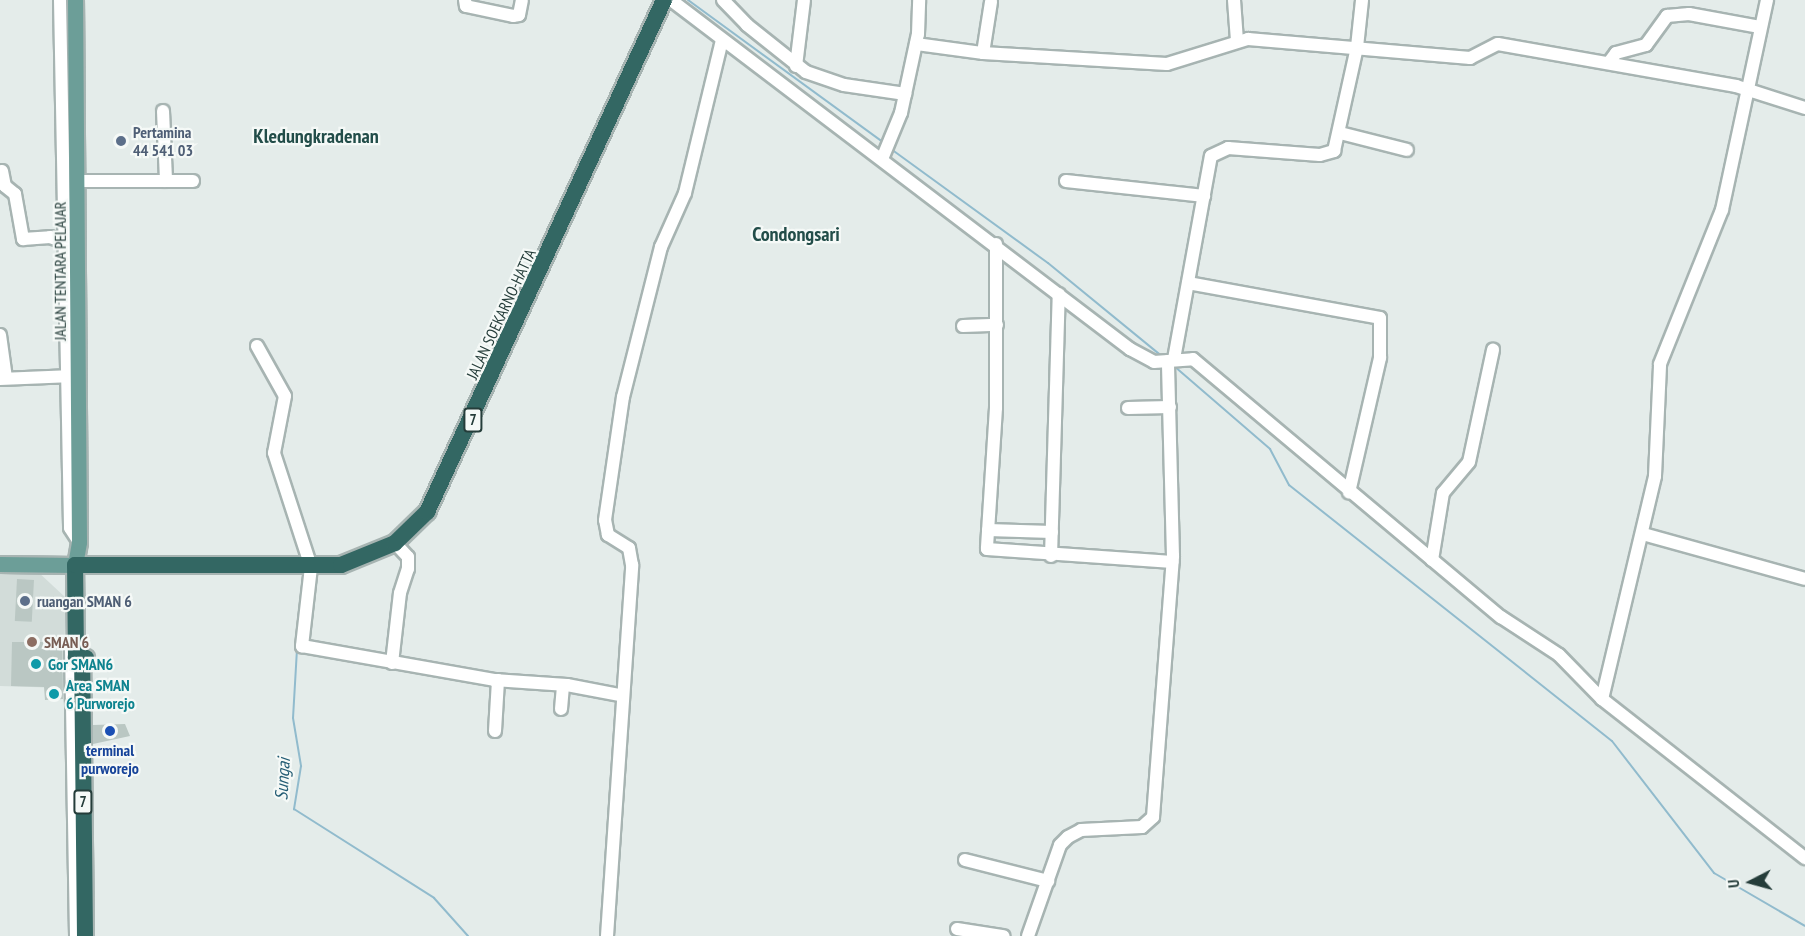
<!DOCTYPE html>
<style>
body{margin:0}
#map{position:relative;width:1805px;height:936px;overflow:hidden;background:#e4ecea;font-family:"PT Sans Narrow",sans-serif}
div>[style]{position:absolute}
.built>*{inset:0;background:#d2dcd9}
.stream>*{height:2px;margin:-1px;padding:0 1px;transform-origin:1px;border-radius:1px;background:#91bbcd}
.building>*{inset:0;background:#bac7c3;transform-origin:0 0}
.roads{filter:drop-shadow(2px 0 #a7b4b2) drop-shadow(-2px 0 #a7b4b2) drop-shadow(0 2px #a7b4b2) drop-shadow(0 -2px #a7b4b2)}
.minor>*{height:12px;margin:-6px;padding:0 6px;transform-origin:6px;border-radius:6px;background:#fff}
.major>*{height:15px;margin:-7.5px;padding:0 7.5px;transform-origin:7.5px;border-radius:7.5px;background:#6c9e98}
.highway>*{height:16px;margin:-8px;padding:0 8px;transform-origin:8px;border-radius:8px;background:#336763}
.dots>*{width:16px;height:16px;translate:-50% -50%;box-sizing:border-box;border:3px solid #f5f9f7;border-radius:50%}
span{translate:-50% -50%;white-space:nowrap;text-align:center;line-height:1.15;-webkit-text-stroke:4.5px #f5f9f7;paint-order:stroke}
.shield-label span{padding:2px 4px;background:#f5f9f7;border:2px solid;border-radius:4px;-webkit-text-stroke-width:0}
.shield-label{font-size:15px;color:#253d3a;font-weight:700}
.service-label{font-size:16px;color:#4e5e75;font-weight:700}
.left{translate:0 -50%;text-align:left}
.street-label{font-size:16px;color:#253d3a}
.education-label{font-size:16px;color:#785e54;font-weight:700}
.culture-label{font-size:16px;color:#0d838f;font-weight:700}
.transit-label{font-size:16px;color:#164399;font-weight:700}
.water-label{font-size:18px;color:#235c74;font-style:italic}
.quarter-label{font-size:20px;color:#224d49;font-weight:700}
.north{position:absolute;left:1721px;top:852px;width:60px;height:60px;-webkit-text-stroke:4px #f5f9f7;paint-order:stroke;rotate:264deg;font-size:16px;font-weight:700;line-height:24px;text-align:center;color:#253d3a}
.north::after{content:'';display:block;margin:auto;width:21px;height:27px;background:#253d3a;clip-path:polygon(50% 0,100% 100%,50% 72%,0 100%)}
</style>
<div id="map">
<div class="built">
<div style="clip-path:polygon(0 570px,36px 570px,66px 598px,63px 688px,0 686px)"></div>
</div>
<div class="stream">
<div style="left:688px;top:0;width:243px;rotate:36.1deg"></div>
<div style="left:891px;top:149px;width:194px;rotate:36deg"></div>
<div style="left:1048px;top:263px;width:149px;rotate:39.3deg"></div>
<div style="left:1174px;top:366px;width:127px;rotate:40.8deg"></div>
<div style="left:1270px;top:449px;width:41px;rotate:62.2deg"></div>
<div style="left:1289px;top:485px;width:412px;rotate:38.4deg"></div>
<div style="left:1612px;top:741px;width:167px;rotate:52.3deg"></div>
<div style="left:1714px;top:873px;width:105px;rotate:30.2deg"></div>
<div style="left:301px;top:604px;width:33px;rotate:-85deg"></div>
<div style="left:297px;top:649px;width:69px;rotate:93.3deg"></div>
<div style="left:293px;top:718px;width:49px;rotate:80.5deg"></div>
<div style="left:301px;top:766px;width:44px;rotate:99.2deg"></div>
<div style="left:294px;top:809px;width:166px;rotate:32.4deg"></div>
<div style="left:434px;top:898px;width:51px;rotate:48.2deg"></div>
</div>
<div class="building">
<div style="left:17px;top:579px;width:17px;height:42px;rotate:3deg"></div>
<div style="clip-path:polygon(12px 642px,62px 642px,63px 699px,45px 700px,44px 687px,11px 686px)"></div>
<div style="clip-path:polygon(125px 724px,130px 736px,93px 744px,93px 725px)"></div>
</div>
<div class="roads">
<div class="minor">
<div style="left:60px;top:0;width:528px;rotate:88.91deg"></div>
<div style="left:70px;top:528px;width:17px;rotate:57deg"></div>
<div style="left:465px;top:0;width:6px;rotate:81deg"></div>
<div style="left:466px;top:6px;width:48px;rotate:12deg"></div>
<div style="left:513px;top:16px;width:6px;rotate:-9deg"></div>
<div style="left:519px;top:15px;width:15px;rotate:-79deg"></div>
<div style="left:671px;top:0;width:577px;rotate:37.25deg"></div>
<div style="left:1130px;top:349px;width:27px;rotate:28deg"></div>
<div style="left:1154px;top:362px;width:39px;rotate:-4deg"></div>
<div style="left:1193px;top:359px;width:402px;rotate:40deg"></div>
<div style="left:1501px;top:617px;width:69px;rotate:33.2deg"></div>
<div style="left:1559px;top:655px;width:62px;rotate:45.7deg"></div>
<div style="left:1602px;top:699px;width:258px;rotate:38.1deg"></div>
<div style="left:723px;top:0;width:35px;rotate:46deg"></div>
<div style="left:747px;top:25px;width:75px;rotate:38.5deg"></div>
<div style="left:806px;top:72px;width:40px;rotate:18.9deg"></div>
<div style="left:844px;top:85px;width:62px;rotate:8.4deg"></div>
<div style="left:1234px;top:0;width:41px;rotate:85.8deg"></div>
<div style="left:916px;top:44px;width:68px;rotate:7.7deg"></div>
<div style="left:983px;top:53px;width:184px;rotate:3.4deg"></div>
<div style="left:1167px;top:64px;width:85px;rotate:-17.2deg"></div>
<div style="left:1248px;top:39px;width:223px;rotate:4.9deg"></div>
<div style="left:1470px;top:58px;width:31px;rotate:-27deg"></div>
<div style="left:1498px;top:44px;width:242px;rotate:10deg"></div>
<div style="left:1736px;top:86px;width:72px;rotate:17.7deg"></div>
<div style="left:983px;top:53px;width:52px;rotate:-81.1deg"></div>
<div style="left:1610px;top:61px;width:10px;rotate:-53deg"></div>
<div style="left:1616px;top:53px;width:31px;rotate:-15deg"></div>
<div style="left:1646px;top:45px;width:36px;rotate:-54deg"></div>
<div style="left:1667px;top:16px;width:22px;rotate:-5deg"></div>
<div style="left:1689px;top:14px;width:72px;rotate:10.4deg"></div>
<div style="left:796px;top:66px;width:66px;rotate:-83.1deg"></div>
<div style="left:163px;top:111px;width:70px;rotate:87.5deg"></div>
<div style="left:1340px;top:133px;width:69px;rotate:14.2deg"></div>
<div style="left:882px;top:159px;width:50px;rotate:-67.6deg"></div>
<div style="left:901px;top:113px;width:81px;rotate:-77.9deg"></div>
<div style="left:918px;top:34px;width:34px;rotate:-88deg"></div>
<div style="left:2px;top:171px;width:15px;rotate:79deg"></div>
<div style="left:5px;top:186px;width:13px;rotate:39deg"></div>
<div style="left:15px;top:194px;width:46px;rotate:79.9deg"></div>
<div style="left:23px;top:239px;width:27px;rotate:-4deg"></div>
<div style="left:50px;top:237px;width:24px;rotate:19deg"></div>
<div style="left:79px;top:181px;width:114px"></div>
<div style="left:1066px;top:181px;width:139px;rotate:6.2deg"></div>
<div style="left:996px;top:244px;width:164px;rotate:90deg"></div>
<div style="left:996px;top:408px;width:141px;rotate:93.7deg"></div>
<div style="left:987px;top:549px;width:186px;rotate:4deg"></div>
<div style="left:1188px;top:283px;width:195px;rotate:10.3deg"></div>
<div style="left:1380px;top:318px;width:40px;rotate:90deg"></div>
<div style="left:1380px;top:358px;width:138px;rotate:103deg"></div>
<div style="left:963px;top:326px;width:34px;rotate:-2deg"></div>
<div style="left:0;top:335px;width:43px;rotate:82.1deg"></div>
<div style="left:257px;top:346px;width:57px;rotate:60.8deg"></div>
<div style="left:285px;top:396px;width:58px;rotate:100.9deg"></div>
<div style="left:274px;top:453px;width:120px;rotate:72deg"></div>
<div style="left:311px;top:567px;width:80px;rotate:96.5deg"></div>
<div style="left:302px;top:646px;width:195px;rotate:10deg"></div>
<div style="left:494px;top:680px;width:73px;rotate:3.9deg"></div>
<div style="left:567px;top:685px;width:54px;rotate:10.7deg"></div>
<div style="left:1174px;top:359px;width:206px;rotate:-79.7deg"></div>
<div style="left:1211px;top:156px;width:19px;rotate:-25deg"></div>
<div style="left:1228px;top:148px;width:92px;rotate:4.4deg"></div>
<div style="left:1320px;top:155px;width:15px;rotate:-16deg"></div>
<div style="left:1334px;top:151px;width:107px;rotate:-77.5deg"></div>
<div style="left:1357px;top:47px;width:47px;rotate:-83.9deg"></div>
<div style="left:0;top:379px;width:73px;rotate:-2.4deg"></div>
<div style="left:1128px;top:408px;width:42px;rotate:-1.4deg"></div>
<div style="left:988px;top:530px;width:64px;rotate:1.8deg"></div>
<div style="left:1643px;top:534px;width:168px;rotate:15.5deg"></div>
<div style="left:1051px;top:556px;width:262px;rotate:-88.3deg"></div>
<div style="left:1432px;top:560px;width:68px;rotate:-80.7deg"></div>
<div style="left:1443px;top:493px;width:40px;rotate:-50deg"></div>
<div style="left:1469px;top:462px;width:115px;rotate:-77.9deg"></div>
<div style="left:71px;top:648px;width:288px;rotate:89deg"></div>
<div style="left:392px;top:663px;width:70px;rotate:-83.5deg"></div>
<div style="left:400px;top:593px;width:25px;rotate:-72deg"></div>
<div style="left:408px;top:569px;width:12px;rotate:-90deg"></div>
<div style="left:408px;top:557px;width:19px;rotate:-133deg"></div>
<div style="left:1602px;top:699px;width:229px;rotate:-76.6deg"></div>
<div style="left:1655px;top:476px;width:112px;rotate:-87.4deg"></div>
<div style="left:1660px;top:364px;width:166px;rotate:-68.1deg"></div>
<div style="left:1722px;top:210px;width:215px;rotate:-77.9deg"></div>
<div style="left:561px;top:709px;width:24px;rotate:-85deg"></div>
<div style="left:495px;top:731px;width:51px;rotate:-86.6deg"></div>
<div style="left:965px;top:860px;width:86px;rotate:14.2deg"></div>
<div style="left:957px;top:929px;width:47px;rotate:8.7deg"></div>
<div style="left:607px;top:936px;width:372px;rotate:-86.1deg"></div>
<div style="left:632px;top:565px;width:17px;rotate:-100deg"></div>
<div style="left:629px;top:548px;width:25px;rotate:-148deg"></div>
<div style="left:608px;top:535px;width:15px;rotate:-101deg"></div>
<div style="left:605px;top:520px;width:124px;rotate:-81.7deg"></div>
<div style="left:623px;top:397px;width:155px;rotate:-75.8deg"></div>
<div style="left:661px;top:247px;width:59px;rotate:-66deg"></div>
<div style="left:685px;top:193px;width:157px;rotate:-76.4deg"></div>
<div style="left:1028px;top:936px;width:96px;rotate:-70.6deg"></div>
<div style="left:1060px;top:845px;width:11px;rotate:-45deg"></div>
<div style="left:1068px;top:837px;width:15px;rotate:-28deg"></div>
<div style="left:1081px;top:830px;width:61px;rotate:-2.8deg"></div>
<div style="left:1142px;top:827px;width:15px;rotate:-42deg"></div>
<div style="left:1153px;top:817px;width:262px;rotate:-85.6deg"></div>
<div style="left:1173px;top:556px;width:195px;rotate:-91.5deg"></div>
</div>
<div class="major">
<div style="left:0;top:564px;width:75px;rotate:0.8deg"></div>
<div style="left:75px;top:565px;width:23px;rotate:-80deg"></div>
<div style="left:79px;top:542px;width:542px;rotate:-90.42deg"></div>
</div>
<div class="highway">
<div style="left:82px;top:668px;width:13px;rotate:-119deg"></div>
<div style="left:76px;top:657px;width:92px;rotate:-90.6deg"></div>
<div style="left:75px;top:565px;width:266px"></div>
<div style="left:341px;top:565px;width:58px;rotate:-22.2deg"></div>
<div style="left:395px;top:543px;width:45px;rotate:-44.1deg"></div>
<div style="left:427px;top:512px;width:564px;rotate:-65.16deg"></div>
<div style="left:85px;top:936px;width:268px;rotate:-90.6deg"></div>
<div style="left:82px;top:668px;width:11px;rotate:-68deg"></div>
</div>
</div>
<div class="dots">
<div style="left:121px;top:141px;background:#5c6f8a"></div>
<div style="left:25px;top:601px;background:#5c6f8a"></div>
<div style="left:32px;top:642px;background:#8d6e63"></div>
<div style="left:36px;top:664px;background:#0f9aa8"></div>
<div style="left:54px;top:694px;background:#0f9aa8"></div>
<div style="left:110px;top:731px;background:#1a4fb4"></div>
</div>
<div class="shield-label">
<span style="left:473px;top:420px">7</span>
<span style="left:83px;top:802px">7</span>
</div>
<div class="service-label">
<span class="left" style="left:133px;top:141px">Pertamina<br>44 541 03</span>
<span class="left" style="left:37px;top:601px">ruangan SMAN 6</span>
</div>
<div class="street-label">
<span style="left:60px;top:271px;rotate:-90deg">JALAN TENTARA PELAJAR</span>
<span style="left:501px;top:314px;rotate:-65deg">JALAN SOEKARNO-HATTA</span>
</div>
<div class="education-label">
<span class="left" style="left:44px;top:642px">SMAN 6</span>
</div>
<div class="culture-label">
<span class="left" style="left:48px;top:664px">Gor SMAN6</span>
<span class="left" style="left:66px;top:694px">Area SMAN<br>6 Purworejo</span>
</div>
<div class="transit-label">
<span style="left:110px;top:759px">terminal<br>purworejo</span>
</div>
<div class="water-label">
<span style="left:283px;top:779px;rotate:-86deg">Sungai</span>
</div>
<div class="quarter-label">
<span style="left:316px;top:136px">Kledungkradenan</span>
<span style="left:796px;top:234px">Condongsari</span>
</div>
<div class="north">U</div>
</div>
